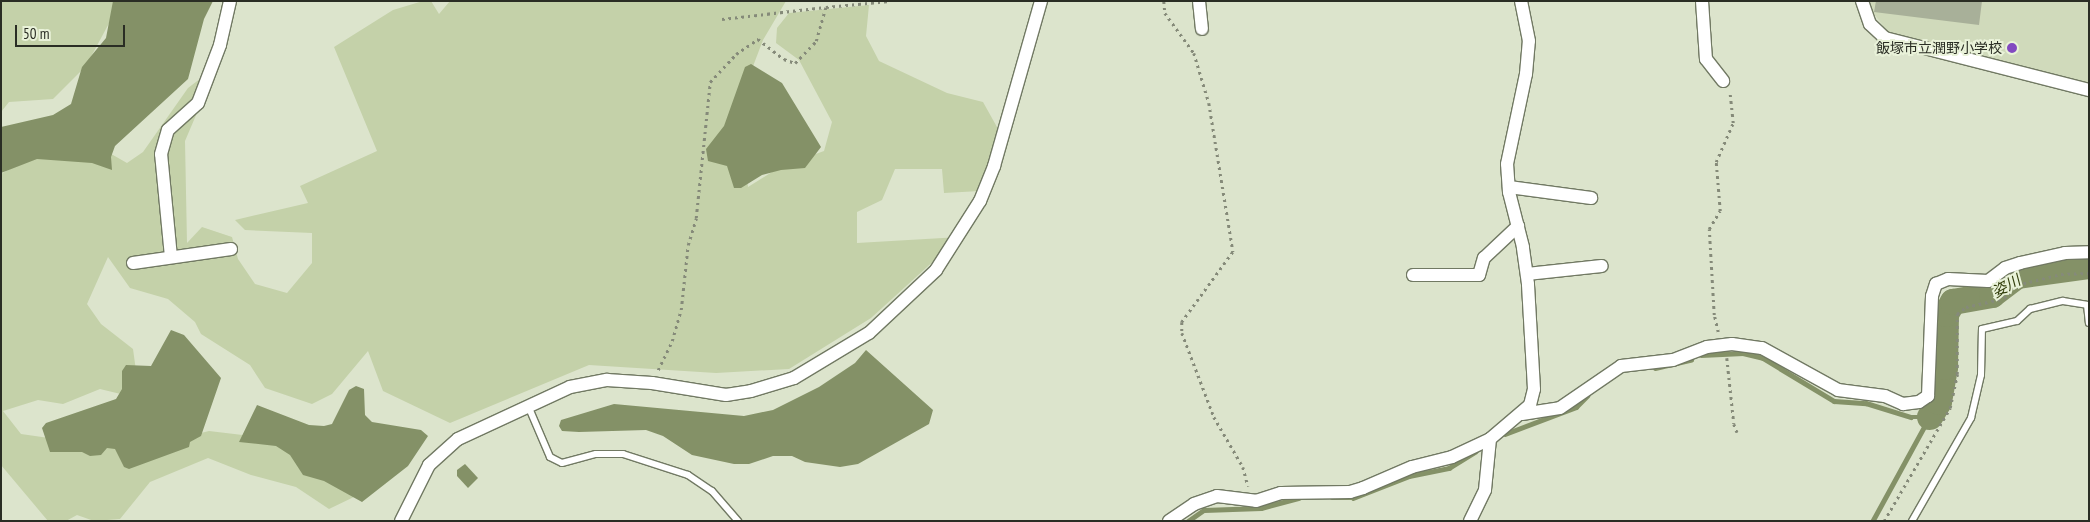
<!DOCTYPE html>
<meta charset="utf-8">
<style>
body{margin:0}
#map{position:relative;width:2090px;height:522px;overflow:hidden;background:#dce4cc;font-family:"PT Sans Narrow","Noto Sans JP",sans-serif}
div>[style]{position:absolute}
.built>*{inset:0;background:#d0dabb}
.green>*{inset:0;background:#c4d1a9}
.water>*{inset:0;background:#849167}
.stream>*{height:4.5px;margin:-2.25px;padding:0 2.25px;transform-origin:2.25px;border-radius:2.25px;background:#849167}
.river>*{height:26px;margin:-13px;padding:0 13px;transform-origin:13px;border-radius:13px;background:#849167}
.building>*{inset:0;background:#a8b099}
.path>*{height:2.5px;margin-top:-1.25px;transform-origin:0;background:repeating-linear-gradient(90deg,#858a79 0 2.5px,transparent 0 6.5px)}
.roads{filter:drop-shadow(1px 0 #717963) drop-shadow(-1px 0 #717963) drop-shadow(0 1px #717963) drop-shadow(0 -1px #717963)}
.service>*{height:6px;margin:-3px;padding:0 3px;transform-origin:3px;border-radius:3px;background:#fff}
.minor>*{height:12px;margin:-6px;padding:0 6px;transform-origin:6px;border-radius:6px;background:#fff}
.dots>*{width:14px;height:14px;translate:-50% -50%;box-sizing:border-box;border:2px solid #e9f2d9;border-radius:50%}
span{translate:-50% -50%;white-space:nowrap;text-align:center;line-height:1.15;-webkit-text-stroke:4px #e9f2d9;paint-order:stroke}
.poi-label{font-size:14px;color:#2a2d24}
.right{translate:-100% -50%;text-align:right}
.water-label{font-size:15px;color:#323e0c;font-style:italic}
.frame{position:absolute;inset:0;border:2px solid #2a2d24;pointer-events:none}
.scale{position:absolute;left:15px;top:25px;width:110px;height:22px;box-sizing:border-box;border:2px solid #2a2d24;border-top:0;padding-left:6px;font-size:15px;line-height:18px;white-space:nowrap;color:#2a2d24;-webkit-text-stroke:4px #e9f2d9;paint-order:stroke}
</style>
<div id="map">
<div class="built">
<div style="clip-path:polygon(1870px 1px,2089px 1px,2089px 87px,1891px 36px,1871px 10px)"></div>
</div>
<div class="green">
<div style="clip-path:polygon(1px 1px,121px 1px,86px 66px,53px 99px,9px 102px,1px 112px)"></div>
<div style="clip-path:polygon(423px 1px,431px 1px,439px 14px,450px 1px,786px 1px,763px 40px,731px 124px,745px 157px,748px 187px,780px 167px,824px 151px,832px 122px,799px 60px,776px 43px,777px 28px,789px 13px,869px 5px,866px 36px,879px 61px,947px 93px,983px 102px,1002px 136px,980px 191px,944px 193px,942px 169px,895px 169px,882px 200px,857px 212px,857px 243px,960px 237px,871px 318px,789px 369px,716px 373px,589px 365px,450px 423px,383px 391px,368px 351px,332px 394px,312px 404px,265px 388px,250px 365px,201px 334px,195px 322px,168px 299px,130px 288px,108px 257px,87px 304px,101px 324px,133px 349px,138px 385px,133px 397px,100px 389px,63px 404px,38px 400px,3px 411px,21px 434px,133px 450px,209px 431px,251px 436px,286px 434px,358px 495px,329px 509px,296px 487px,251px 475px,208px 458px,150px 482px,120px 519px,94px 521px,77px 515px,66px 521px,48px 521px,1px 465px,1px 174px,38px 153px,106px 151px,127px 163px,143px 152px,188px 88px,217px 66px,185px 141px,187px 243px,202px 227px,232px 237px,238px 259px,255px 284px,287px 293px,312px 263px,312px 233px,245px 230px,235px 220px,308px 203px,300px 186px,377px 151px,334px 47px,393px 10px)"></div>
</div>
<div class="water">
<div style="clip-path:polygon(113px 1px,213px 1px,204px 19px,188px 79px,115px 146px,111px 157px,112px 170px,92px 163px,37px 159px,1px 173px,1px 127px,53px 115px,71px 104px,82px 67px,106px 38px)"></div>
<div style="clip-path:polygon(751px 64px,782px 83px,821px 147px,805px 168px,781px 170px,762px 175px,741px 188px,734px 188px,727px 166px,708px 161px,706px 149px,724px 126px,745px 67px)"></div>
<div style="clip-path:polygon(171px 330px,184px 335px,221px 378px,201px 436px,190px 442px,189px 447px,129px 469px,124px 467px,115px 449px,107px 448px,101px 455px,90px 456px,82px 452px,50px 452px,42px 428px,46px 423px,116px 399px,122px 389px,122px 371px,126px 365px,151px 366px)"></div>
<div style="clip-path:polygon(866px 350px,933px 410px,929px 424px,858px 464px,840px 467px,805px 462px,792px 456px,773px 456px,749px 464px,734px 464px,692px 455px,663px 436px,646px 430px,579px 432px,562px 431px,559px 426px,561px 420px,614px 404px,744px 416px,773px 410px,819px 387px,855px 363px)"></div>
<div style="clip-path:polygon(356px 386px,364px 389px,365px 415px,372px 422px,421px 430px,428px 436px,408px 466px,362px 502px,324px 481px,303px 475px,290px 455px,276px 446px,239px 442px,257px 405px,309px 425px,324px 426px,332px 424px,349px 390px)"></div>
<div style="clip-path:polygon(465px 464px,478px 478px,468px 488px,457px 476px,457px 470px)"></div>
</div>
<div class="stream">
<div style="left:1701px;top:355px;width:42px;rotate:-2.7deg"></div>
<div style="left:1743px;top:353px;width:21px;rotate:14deg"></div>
<div style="left:1763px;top:358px;width:83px;rotate:31.2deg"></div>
<div style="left:1834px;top:401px;width:32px;rotate:4deg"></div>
<div style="left:1866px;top:403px;width:47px;rotate:17.3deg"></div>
<div style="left:1911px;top:417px;width:19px"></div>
<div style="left:1930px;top:417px;width:119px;rotate:118.7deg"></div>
<div style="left:1655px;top:368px;width:37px;rotate:-13deg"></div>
<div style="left:1505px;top:434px;width:76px;rotate:-20.8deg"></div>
<div style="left:1576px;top:407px;width:16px;rotate:-45deg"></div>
<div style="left:1332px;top:498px;width:21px"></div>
<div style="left:1353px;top:498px;width:60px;rotate:-21.4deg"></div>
<div style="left:1409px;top:476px;width:41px;rotate:-11.3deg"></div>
<div style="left:1449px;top:468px;width:31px;rotate:-32deg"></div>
<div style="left:1188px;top:521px;width:19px;rotate:-35deg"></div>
<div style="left:1204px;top:510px;width:57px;rotate:-2deg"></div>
<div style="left:1261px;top:508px;width:39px;rotate:-15deg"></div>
</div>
<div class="river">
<div style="left:1930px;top:417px;width:17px;rotate:-59deg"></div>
<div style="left:1939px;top:402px;width:36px;rotate:-80deg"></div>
<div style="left:1945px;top:367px;width:53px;rotate:-88.9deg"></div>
<div style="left:1946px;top:314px;width:14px;rotate:-60deg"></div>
<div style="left:1953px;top:302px;width:40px;rotate:-10deg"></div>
<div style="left:1992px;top:295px;width:31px;rotate:-37deg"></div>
<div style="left:2017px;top:276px;width:73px;rotate:-7.9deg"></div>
</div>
<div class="building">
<div style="clip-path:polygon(1876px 1px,1982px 1px,1979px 25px,1874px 12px)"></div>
</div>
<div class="path">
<div style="left:1164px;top:1px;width:12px;rotate:85deg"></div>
<div style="left:1165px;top:13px;width:49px;rotate:54.1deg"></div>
<div style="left:1194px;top:53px;width:52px;rotate:73.3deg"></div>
<div style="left:1209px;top:103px;width:151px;rotate:80.8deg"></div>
<div style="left:1233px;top:252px;width:87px;rotate:126.1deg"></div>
<div style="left:1182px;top:322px;width:11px;rotate:90deg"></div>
<div style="left:1182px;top:333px;width:90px;rotate:69.1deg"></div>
<div style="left:1214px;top:417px;width:58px;rotate:59.9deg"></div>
<div style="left:1243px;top:467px;width:20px;rotate:75deg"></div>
<div style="left:722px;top:19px;width:104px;rotate:-6.6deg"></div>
<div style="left:1718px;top:332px;width:17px;rotate:-103deg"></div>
<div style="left:1714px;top:315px;width:86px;rotate:-93.3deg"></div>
<div style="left:1709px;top:229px;width:21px;rotate:-59deg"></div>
<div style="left:1720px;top:211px;width:49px;rotate:-94.7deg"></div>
<div style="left:1716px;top:162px;width:43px;rotate:-66.4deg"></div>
<div style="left:1733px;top:123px;width:31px;rotate:-96deg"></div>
<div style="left:1727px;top:358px;width:66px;rotate:83.9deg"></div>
<div style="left:1734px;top:424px;width:9px;rotate:69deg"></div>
<div style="left:658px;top:370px;width:32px;rotate:-64deg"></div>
<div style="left:672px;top:341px;width:32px;rotate:-74deg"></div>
<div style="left:681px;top:310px;width:65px;rotate:-83.9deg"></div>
<div style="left:688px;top:245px;width:28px;rotate:-73deg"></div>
<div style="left:696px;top:218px;width:137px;rotate:-84.1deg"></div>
<div style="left:710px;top:82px;width:38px;rotate:-47deg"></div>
<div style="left:736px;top:54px;width:27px;rotate:-34deg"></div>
<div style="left:758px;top:39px;width:33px;rotate:38deg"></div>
<div style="left:784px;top:59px;width:12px;rotate:20deg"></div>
<div style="left:795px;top:63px;width:30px;rotate:-46deg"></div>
<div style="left:816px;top:41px;width:35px;rotate:-74deg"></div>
<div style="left:826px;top:7px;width:64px;rotate:-5.4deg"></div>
<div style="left:1884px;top:521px;width:131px;rotate:-59.7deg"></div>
<div style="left:1950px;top:408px;width:35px;rotate:-78deg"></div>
<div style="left:1957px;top:374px;width:60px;rotate:-90deg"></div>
<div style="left:1957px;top:314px;width:11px;rotate:-38deg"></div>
<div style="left:1966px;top:307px;width:39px;rotate:-13deg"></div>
<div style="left:2004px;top:298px;width:18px;rotate:-45deg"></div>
<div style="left:2017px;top:285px;width:45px;rotate:-14deg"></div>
<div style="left:2061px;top:274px;width:28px;rotate:-2deg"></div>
</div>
<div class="roads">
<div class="service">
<div style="left:529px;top:408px;width:53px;rotate:66.8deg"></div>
<div style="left:550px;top:457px;width:13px;rotate:27deg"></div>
<div style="left:562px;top:463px;width:35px;rotate:-15deg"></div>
<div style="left:596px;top:454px;width:27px"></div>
<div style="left:623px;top:454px;width:68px;rotate:17.9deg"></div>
<div style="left:688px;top:475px;width:29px;rotate:34deg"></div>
<div style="left:712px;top:491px;width:40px;rotate:49deg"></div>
<div style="left:1912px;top:521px;width:119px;rotate:-60.2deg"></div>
<div style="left:1971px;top:418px;width:44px;rotate:-76.9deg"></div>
<div style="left:1981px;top:375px;width:46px;rotate:-88.8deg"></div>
<div style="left:1982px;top:329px;width:36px;rotate:-13deg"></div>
<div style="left:2017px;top:321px;width:18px;rotate:-43deg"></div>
<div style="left:2030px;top:309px;width:34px;rotate:-14deg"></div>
<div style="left:2063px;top:301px;width:24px;rotate:9deg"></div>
<div style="left:2087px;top:305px;width:18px;rotate:84deg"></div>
</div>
<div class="minor">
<div style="left:1199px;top:1px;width:28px;rotate:84deg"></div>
<div style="left:1702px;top:1px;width:58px;rotate:86.1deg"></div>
<div style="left:1706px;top:59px;width:28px;rotate:52deg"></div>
<div style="left:1862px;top:1px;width:24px;rotate:71deg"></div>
<div style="left:1870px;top:24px;width:21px;rotate:43deg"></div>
<div style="left:1885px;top:38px;width:211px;rotate:14.3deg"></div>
<div style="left:1509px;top:187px;width:83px;rotate:7.6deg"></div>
<div style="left:171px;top:257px;width:103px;rotate:-95.5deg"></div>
<div style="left:161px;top:154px;width:25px;rotate:-74deg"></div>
<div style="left:168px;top:130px;width:40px;rotate:-42deg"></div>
<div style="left:198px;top:103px;width:62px;rotate:-69.2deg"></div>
<div style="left:220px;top:45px;width:45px;rotate:-77.2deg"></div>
<div style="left:133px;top:263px;width:99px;rotate:-8.1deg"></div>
<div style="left:1527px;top:274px;width:75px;rotate:-6.1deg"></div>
<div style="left:1413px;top:275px;width:66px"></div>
<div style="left:1479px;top:275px;width:18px;rotate:-74deg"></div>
<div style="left:1484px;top:258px;width:47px;rotate:-43.3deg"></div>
<div style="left:1522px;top:414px;width:38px;rotate:-9deg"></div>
<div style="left:1560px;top:408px;width:74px;rotate:-34.5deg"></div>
<div style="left:1621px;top:366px;width:52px;rotate:-6.6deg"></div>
<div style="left:1673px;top:360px;width:36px;rotate:-21deg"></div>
<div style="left:1707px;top:347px;width:25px;rotate:-7deg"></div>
<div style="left:1732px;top:344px;width:30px;rotate:8deg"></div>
<div style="left:1762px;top:348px;width:87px;rotate:28.9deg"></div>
<div style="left:1838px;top:390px;width:47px;rotate:7.3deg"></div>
<div style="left:1885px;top:396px;width:20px;rotate:24deg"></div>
<div style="left:1903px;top:404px;width:16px;rotate:-7deg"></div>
<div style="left:1919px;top:402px;width:11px;rotate:-34deg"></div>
<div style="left:1928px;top:396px;width:100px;rotate:-87.7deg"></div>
<div style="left:1932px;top:296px;width:13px;rotate:-72deg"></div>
<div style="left:1936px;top:284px;width:13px;rotate:-23deg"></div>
<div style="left:1948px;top:279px;width:40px;rotate:2.9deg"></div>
<div style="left:1988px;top:281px;width:21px;rotate:-37deg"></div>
<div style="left:2005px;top:268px;width:16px;rotate:-18deg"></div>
<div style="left:2020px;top:263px;width:46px;rotate:-12.5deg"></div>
<div style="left:2065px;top:253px;width:24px;rotate:-2deg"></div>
<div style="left:401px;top:521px;width:63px;rotate:-63.4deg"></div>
<div style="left:429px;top:465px;width:39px;rotate:-42deg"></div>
<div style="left:458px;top:439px;width:123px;rotate:-24.9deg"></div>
<div style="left:570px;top:387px;width:38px;rotate:-11deg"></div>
<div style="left:607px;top:380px;width:45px;rotate:3.8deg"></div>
<div style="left:652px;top:383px;width:75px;rotate:9.2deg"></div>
<div style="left:726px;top:395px;width:25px;rotate:-9deg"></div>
<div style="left:751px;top:391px;width:45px;rotate:-16.8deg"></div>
<div style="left:794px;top:378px;width:87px;rotate:-31deg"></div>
<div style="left:869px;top:333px;width:92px;rotate:-43.2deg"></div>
<div style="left:936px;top:270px;width:82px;rotate:-57.5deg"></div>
<div style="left:980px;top:201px;width:38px;rotate:-68deg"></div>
<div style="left:994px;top:166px;width:172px;rotate:-74.1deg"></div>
<div style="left:1169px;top:521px;width:30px;rotate:-34deg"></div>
<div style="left:1194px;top:504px;width:24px;rotate:-19deg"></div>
<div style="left:1217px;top:496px;width:39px;rotate:7deg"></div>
<div style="left:1256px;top:501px;width:26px;rotate:-18deg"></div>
<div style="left:1281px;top:493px;width:69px;rotate:-0.8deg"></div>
<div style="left:1350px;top:492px;width:14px;rotate:-17deg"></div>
<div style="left:1363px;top:488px;width:53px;rotate:-23.2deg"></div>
<div style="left:1412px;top:467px;width:41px;rotate:-14deg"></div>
<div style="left:1452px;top:457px;width:42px;rotate:-25.3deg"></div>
<div style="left:1490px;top:439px;width:52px;rotate:-40.4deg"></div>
<div style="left:1530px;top:405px;width:16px;rotate:-76deg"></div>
<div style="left:1534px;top:389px;width:105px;rotate:-93.3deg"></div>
<div style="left:1528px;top:284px;width:37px;rotate:-98deg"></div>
<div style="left:1523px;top:247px;width:57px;rotate:-104.3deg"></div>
<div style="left:1509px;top:192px;width:28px;rotate:-94deg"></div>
<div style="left:1507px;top:164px;width:92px;rotate:-78.1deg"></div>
<div style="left:1526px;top:74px;width:33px;rotate:-85deg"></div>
<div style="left:1529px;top:41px;width:41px;rotate:-101.3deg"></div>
<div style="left:1470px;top:521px;width:34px;rotate:-64deg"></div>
<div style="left:1485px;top:490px;width:51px;rotate:-84.4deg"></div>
</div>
</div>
<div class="dots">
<div style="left:2012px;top:48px;background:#8249c0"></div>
</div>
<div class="poi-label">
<span class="right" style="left:2002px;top:48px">飯塚市立潤野小学校</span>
</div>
<div class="water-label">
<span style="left:2006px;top:286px;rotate:-29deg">姿川</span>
</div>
<div class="frame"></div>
<div class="scale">50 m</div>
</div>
